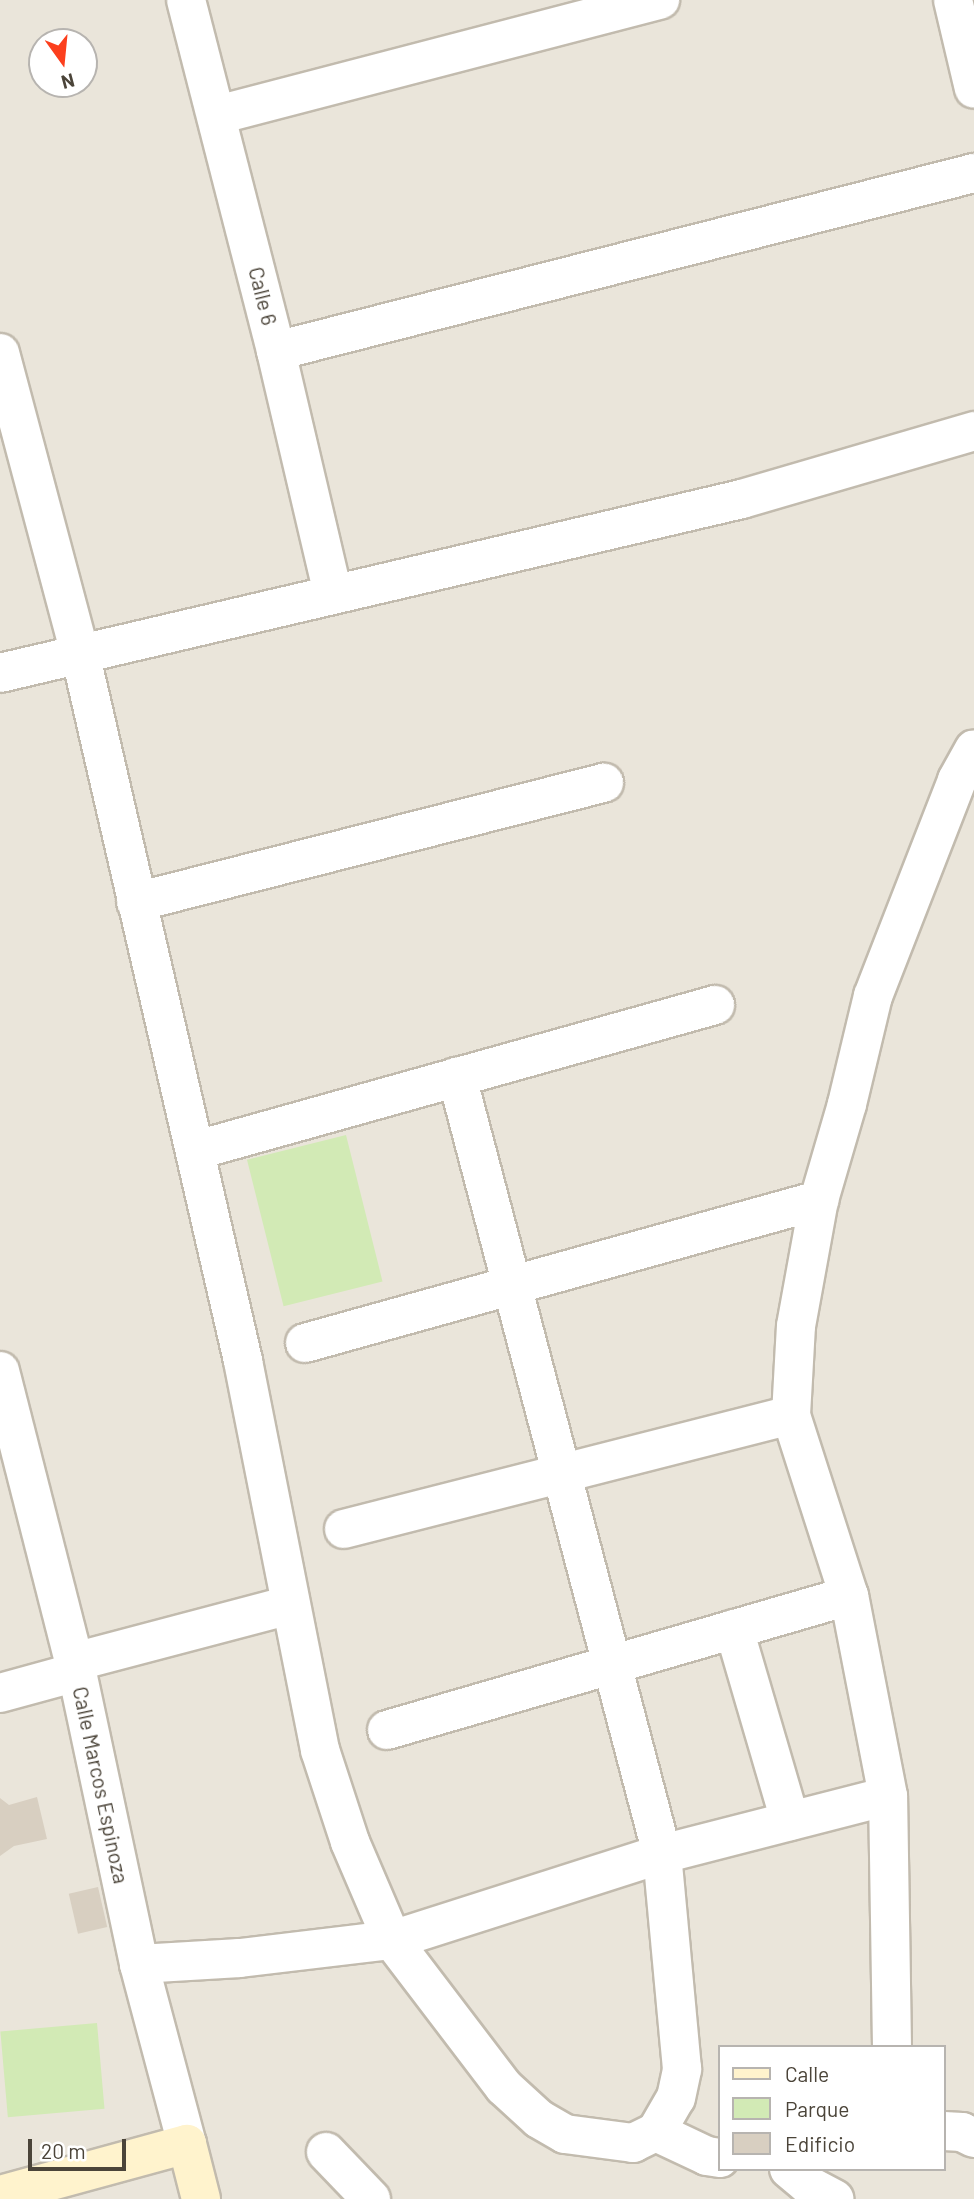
<!DOCTYPE html>
<style>
body{margin:0}
#map{position:relative;width:974px;height:2199px;overflow:hidden;background:#f6f3ec;font-family:Barlow,sans-serif}
div>[style]{position:absolute}
.residential>*{inset:0;background:#eae5da}
.green>*{inset:0;background:#d2eab5;transform-origin:0 0}
.building>*{inset:0;background:#d8cfc1;transform-origin:0 0}
.roads{filter:drop-shadow(2px 0 #c2bbae) drop-shadow(-2px 0 #c2bbae) drop-shadow(0 2px #c2bbae) drop-shadow(0 -2px #c2bbae)}
.street>*{height:38px;margin:-19px;padding:0 19px;transform-origin:19px;border-radius:19px;background:#fff}
.secondary>*{height:38px;margin:-19px;padding:0 19px;transform-origin:19px;border-radius:19px;background:#fff3cd}
span{translate:-50% -50%;white-space:nowrap;text-align:center;line-height:1.15;-webkit-text-stroke:6px #fff;paint-order:stroke}
.street-label{font-size:21px;color:#4b4439}
.legend{position:absolute;left:718px;top:2045px;width:228px;height:126px;box-sizing:border-box;background:#fff;border:2px solid #b7b4b0;margin:0;padding:9px 12px;list-style:none;font-size:21px;color:#4b4439}
.legend li{display:flex;align-items:center;gap:14px;height:35px}
.legend b{width:35px;border:2px solid #b7b4b0}
.north{position:absolute;left:28px;top:28px;width:70px;height:70px;box-sizing:border-box;background:#fff;border:2px solid #b7b4b0;border-radius:50%;rotate:165deg;font-size:19px;font-weight:700;line-height:28px;text-align:center;color:#4b4439}
.north::after{content:'';display:block;margin:auto;width:24px;height:32px;background:#fc3f1d;clip-path:polygon(50% 0,100% 100%,50% 72%,0 100%)}
.scale{position:absolute;left:28px;top:2139px;width:98px;height:32px;box-sizing:border-box;border:4px solid #4b4439;border-top:0;padding-left:9px;font-size:21px;line-height:24px;white-space:nowrap;color:#4b4439;-webkit-text-stroke:5px #fff;paint-order:stroke}
</style>
<div id="map">
<div class="residential">
<div style="clip-path:polygon(evenodd,0 0,974px 0,974px 2199px,0 2199px,0 0,42px 42px,84px 42px,84px 84px,42px 84px,42px 42px,0 0,720px 2047px,944px 2047px,944px 2169px,720px 2169px,720px 2047px)"></div>
</div>
<div class="green">
<div style="left:346px;top:1135px;width:151px;height:102px;rotate:76deg"></div>
<div style="left:97px;top:2023px;width:86px;height:97px;rotate:85deg"></div>
</div>
<div class="building">
<div style="clip-path:polygon(37px 1797px,47px 1839px,14px 1846px,0 1856px,0 1798px,9px 1805px)"></div>
<div style="left:98px;top:1887px;width:41px;height:30px;rotate:77deg"></div>
</div>
<div class="roads">
<div class="street">
<div style="left:186px;top:0;width:362px;rotate:75.6deg"></div>
<div style="left:276px;top:351px;width:250px;rotate:76.8deg"></div>
<div style="left:953px;top:0;width:91px;rotate:76.7deg"></div>
<div style="left:217px;top:115px;width:458px;rotate:-14.6deg"></div>
<div style="left:276px;top:351px;width:720px;rotate:-14.31deg"></div>
<div style="left:0;top:353px;width:310px;rotate:75.1deg"></div>
<div style="left:80px;top:653px;width:727px;rotate:77.03deg"></div>
<div style="left:243px;top:1361px;width:397px;rotate:78.8deg"></div>
<div style="left:320px;top:1750px;width:97px;rotate:71.9deg"></div>
<div style="left:350px;top:1842px;width:107px;rotate:66.8deg"></div>
<div style="left:392px;top:1940px;width:185px;rotate:52.7deg"></div>
<div style="left:504px;top:2087px;width:47px;rotate:42.4deg"></div>
<div style="left:539px;top:2119px;width:30px;rotate:30deg"></div>
<div style="left:565px;top:2134px;width:69px;rotate:7.5deg"></div>
<div style="left:633px;top:2143px;width:25px;rotate:-26deg"></div>
<div style="left:656px;top:2132px;width:39px;rotate:-60deg"></div>
<div style="left:676px;top:2098px;width:30px;rotate:-78deg"></div>
<div style="left:682px;top:2069px;width:216px;rotate:-95.3deg"></div>
<div style="left:662px;top:1854px;width:804px;rotate:-104.78deg"></div>
<div style="left:0;top:673px;width:762px;rotate:-13.2deg"></div>
<div style="left:742px;top:499px;width:242px;rotate:-16.3deg"></div>
<div style="left:136px;top:902px;width:483px;rotate:-14.3deg"></div>
<div style="left:197px;top:1150px;width:538px;rotate:-15.64deg"></div>
<div style="left:305px;top:1343px;width:534px;rotate:-15.55deg"></div>
<div style="left:0;top:1371px;width:311px;rotate:75.7deg"></div>
<div style="left:77px;top:1672px;width:299px;rotate:78deg"></div>
<div style="left:139px;top:1964px;width:186px;rotate:75.1deg"></div>
<div style="left:344px;top:1529px;width:461px;rotate:-14.3deg"></div>
<div style="left:734px;top:1629px;width:200px;rotate:73.7deg"></div>
<div style="left:74px;top:1662px;width:222px;rotate:-14.8deg"></div>
<div style="left:0;top:1693px;width:80px;rotate:-15.3deg"></div>
<div style="left:387px;top:1730px;width:481px;rotate:-16.2deg"></div>
<div style="left:139px;top:1964px;width:101px;rotate:-3.4deg"></div>
<div style="left:240px;top:1958px;width:153px;rotate:-6.8deg"></div>
<div style="left:392px;top:1940px;width:283px;rotate:-17.7deg"></div>
<div style="left:662px;top:1854px;width:233px;rotate:-14.4deg"></div>
<div style="left:892px;top:2047px;width:251px;rotate:-90.9deg"></div>
<div style="left:888px;top:1796px;width:204px;rotate:-101deg"></div>
<div style="left:849px;top:1596px;width:190px;rotate:-107.8deg"></div>
<div style="left:791px;top:1415px;width:89px;rotate:-86.8deg"></div>
<div style="left:796px;top:1326px;width:128px;rotate:-79.7deg"></div>
<div style="left:819px;top:1200px;width:100px;rotate:-73.7deg"></div>
<div style="left:847px;top:1104px;width:111px;rotate:-76.5deg"></div>
<div style="left:873px;top:996px;width:232px;rotate:-68.7deg"></div>
<div style="left:957px;top:780px;width:35px;rotate:-61deg"></div>
<div style="left:944px;top:2131px;width:18px;rotate:3deg"></div>
<div style="left:962px;top:2132px;width:13px;rotate:27deg"></div>
<div style="left:656px;top:2132px;width:56px;rotate:25.2deg"></div>
<div style="left:707px;top:2156px;width:13px;rotate:9deg"></div>
<div style="left:326px;top:2152px;width:65px;rotate:46.2deg"></div>
<div style="left:789px;top:2169px;width:25px;rotate:40deg"></div>
<div style="left:808px;top:2185px;width:30px;rotate:28deg"></div>
</div>
<div class="secondary">
<div style="left:0;top:2195px;width:194px;rotate:-15.3deg"></div>
<div style="left:187px;top:2144px;width:57px;rotate:75.7deg"></div>
</div>
</div>
<div class="street-label">
<span style="left:263px;top:296px;rotate:76deg">Calle 6</span>
<span style="left:101px;top:1785px;rotate:78deg">Calle Marcos Espinoza</span>
</div>
<ul class="legend">
<li><b style="height:9px;background:#fff3cd"></b>Calle</li>
<li><b style="height:19px;background:#d2eab5"></b>Parque</li>
<li><b style="height:19px;background:#d8cfc1"></b>Edificio</li>
</ul>
<div class="north">N</div>
<div class="scale">20 m</div>
</div>
